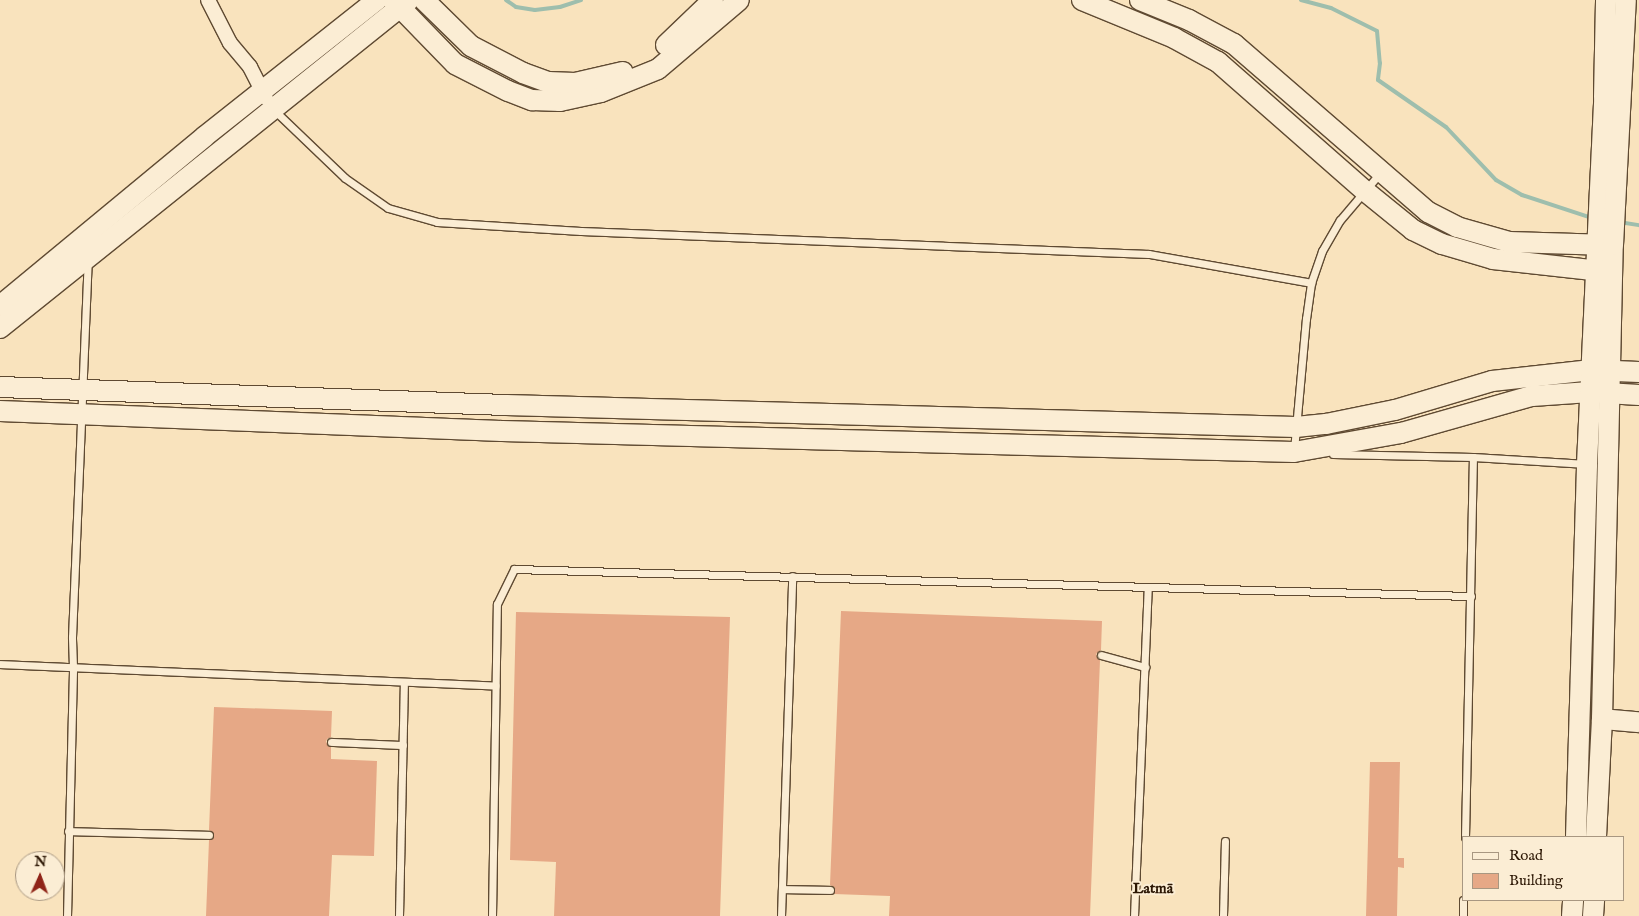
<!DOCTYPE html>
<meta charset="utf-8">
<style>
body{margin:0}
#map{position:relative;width:1639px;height:916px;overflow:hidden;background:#f9e3bd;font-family:"IM FELL English",serif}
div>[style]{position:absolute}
.stream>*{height:4px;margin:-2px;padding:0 2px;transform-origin:2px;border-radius:2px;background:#9ebead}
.building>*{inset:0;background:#e6a886}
.roads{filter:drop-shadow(1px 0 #5f4a32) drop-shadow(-1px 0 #5f4a32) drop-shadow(0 1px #5f4a32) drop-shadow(0 -1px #5f4a32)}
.lane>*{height:7px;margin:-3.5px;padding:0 3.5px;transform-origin:3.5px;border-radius:3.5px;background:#fbedd4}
.street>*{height:14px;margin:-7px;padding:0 7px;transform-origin:7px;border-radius:7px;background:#fbedd4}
.secondary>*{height:20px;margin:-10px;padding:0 10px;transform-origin:10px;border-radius:10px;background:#fbedd4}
span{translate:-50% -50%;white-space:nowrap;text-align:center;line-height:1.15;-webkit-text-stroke:4px #fbedd4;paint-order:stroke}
.neighbourhood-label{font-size:15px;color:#2c1704;font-weight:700}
.legend{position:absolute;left:1462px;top:836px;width:162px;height:65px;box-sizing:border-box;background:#fbedd4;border:1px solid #a89781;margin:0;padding:6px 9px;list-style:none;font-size:15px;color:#2c1704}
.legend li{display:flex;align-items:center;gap:10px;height:25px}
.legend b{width:25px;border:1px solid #a89781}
.north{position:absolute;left:15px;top:851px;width:50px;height:50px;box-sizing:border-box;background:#fbedd4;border:1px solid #a89781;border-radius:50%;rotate:2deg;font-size:14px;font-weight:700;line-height:20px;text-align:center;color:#2c1704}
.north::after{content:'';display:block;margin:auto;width:18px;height:22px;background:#8f2418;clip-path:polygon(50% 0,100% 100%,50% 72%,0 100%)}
</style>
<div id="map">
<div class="stream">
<div style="left:506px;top:0;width:12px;rotate:35deg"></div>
<div style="left:516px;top:7px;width:19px;rotate:9deg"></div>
<div style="left:535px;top:10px;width:25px;rotate:-7deg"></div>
<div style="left:560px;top:7px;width:22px;rotate:-18deg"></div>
<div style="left:1301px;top:0;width:31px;rotate:15deg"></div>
<div style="left:1331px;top:8px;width:51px;rotate:26.6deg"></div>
<div style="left:1377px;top:31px;width:32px;rotate:85deg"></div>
<div style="left:1380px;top:63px;width:17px;rotate:97deg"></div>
<div style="left:1378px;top:80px;width:83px;rotate:34.7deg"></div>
<div style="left:1446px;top:127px;width:73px;rotate:46.7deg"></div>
<div style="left:1496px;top:180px;width:30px;rotate:30deg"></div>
<div style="left:1522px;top:195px;width:74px;rotate:18.2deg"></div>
<div style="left:1619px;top:222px;width:20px;rotate:9deg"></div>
</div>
<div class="building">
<div style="clip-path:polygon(841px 611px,1102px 621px,1101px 650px,1096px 654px,1100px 660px,1090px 916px,889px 916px,890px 896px,834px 894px,835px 888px,830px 885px)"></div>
<div style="clip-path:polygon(516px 612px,730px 617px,720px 916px,554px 916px,556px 862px,510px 860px)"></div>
<div style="clip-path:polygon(214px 707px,332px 711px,331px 737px,327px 739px,326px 742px,331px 747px,331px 759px,377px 761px,374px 856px,332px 855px,329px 916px,206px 916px,209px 840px,214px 836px,209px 830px)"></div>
<div style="clip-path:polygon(1370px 762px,1400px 762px,1398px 858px,1404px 858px,1404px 868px,1398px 867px,1397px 916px,1366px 916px)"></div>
</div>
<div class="roads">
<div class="lane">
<div style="left:274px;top:110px;width:98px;rotate:43.8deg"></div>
<div style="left:345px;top:178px;width:52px;rotate:34.9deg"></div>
<div style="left:388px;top:208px;width:51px;rotate:15.9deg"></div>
<div style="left:437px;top:222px;width:144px;rotate:3.6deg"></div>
<div style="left:581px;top:231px;width:568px;rotate:2.32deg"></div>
<div style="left:1149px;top:254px;width:165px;rotate:10.1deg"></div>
<div style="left:1294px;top:450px;width:132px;rotate:-84.8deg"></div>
<div style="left:1306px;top:319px;width:36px;rotate:-82deg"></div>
<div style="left:1311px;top:283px;width:34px;rotate:-71deg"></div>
<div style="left:1322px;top:251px;width:36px;rotate:-60deg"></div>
<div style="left:1340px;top:220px;width:62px;rotate:-49.6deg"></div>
<div style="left:1333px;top:454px;width:140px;rotate:1.2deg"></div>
<div style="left:1473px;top:457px;width:114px;rotate:3.5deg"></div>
<div style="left:1101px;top:655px;width:46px;rotate:15.3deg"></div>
<div style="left:0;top:664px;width:496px;rotate:2.5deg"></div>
<div style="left:331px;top:742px;width:72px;rotate:2.4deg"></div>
<div style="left:68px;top:831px;width:141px;rotate:1.6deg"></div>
<div style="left:1465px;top:837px;width:380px;rotate:-88.8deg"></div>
<div style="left:782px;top:889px;width:48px;rotate:1.2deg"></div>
<div style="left:67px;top:916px;width:249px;rotate:-88.6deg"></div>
<div style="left:73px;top:667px;width:30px;rotate:-92deg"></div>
<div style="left:72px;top:637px;width:375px;rotate:-87.6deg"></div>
<div style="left:399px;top:916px;width:233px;rotate:-88.8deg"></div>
<div style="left:492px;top:916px;width:312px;rotate:-89.1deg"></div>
<div style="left:497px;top:604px;width:39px;rotate:-64deg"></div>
<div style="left:514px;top:569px;width:957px;rotate:1.62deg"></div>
<div style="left:781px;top:916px;width:340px;rotate:-88.1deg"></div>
<div style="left:1134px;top:916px;width:329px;rotate:-87.6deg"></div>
<div style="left:1223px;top:916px;width:75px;rotate:-88.5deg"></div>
<div style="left:1463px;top:916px;width:16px;rotate:-90deg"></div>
</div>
<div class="street">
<div style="left:208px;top:0;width:48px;rotate:62.9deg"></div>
<div style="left:230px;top:43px;width:31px;rotate:50deg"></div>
<div style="left:250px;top:67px;width:35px;rotate:63deg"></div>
</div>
<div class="secondary">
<div style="left:393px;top:0;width:89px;rotate:45.9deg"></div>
<div style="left:455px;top:64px;width:59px;rotate:27deg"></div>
<div style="left:508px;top:91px;width:26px;rotate:21deg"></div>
<div style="left:532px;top:100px;width:28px;rotate:2deg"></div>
<div style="left:560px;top:101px;width:42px;rotate:-12.4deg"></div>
<div style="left:601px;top:92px;width:61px;rotate:-22deg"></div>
<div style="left:658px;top:69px;width:106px;rotate:-40.4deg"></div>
<div style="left:424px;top:0;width:66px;rotate:44.4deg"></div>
<div style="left:471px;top:46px;width:59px;rotate:27.4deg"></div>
<div style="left:523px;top:73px;width:27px;rotate:20deg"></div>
<div style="left:548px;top:82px;width:27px;rotate:2deg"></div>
<div style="left:575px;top:83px;width:49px;rotate:-12.9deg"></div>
<div style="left:1082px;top:0;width:100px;rotate:22.4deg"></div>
<div style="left:1174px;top:38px;width:50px;rotate:28.6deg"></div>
<div style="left:1218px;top:62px;width:196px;rotate:41.3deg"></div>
<div style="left:1365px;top:191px;width:62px;rotate:39.1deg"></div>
<div style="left:1413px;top:230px;width:32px;rotate:26deg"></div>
<div style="left:1442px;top:244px;width:53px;rotate:16.4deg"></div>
<div style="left:1493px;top:259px;width:116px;rotate:6.4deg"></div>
<div style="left:1140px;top:0;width:53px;rotate:22.2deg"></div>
<div style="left:1189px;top:20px;width:51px;rotate:28.1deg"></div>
<div style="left:1234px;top:44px;width:257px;rotate:40.9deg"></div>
<div style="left:1428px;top:212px;width:33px;rotate:27deg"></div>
<div style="left:1457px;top:227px;width:54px;rotate:16.1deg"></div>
<div style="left:1509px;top:242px;width:101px;rotate:1.7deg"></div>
<div style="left:666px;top:45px;width:65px;rotate:-43.8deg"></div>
<div style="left:0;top:306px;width:265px;rotate:-39.6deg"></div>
<div style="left:204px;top:137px;width:221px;rotate:-38.4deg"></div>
<div style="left:0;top:328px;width:524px;rotate:-38.73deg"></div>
<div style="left:0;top:387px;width:506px;rotate:2.04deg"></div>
<div style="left:506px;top:405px;width:790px;rotate:1.6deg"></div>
<div style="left:1296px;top:427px;width:30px;rotate:-6deg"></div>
<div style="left:1326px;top:424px;width:70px;rotate:-11.5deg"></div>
<div style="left:1395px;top:410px;width:101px;rotate:-16.6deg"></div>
<div style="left:1492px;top:381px;width:100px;rotate:-6.3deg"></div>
<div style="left:1591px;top:370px;width:48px;rotate:2.4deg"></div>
<div style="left:0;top:411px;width:502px;rotate:2.28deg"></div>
<div style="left:502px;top:431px;width:792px;rotate:1.52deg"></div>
<div style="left:1294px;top:452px;width:109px;rotate:-10.1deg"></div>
<div style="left:1401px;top:433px;width:136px;rotate:-15.8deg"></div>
<div style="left:1532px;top:396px;width:58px;rotate:-3.9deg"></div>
<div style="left:1590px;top:392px;width:49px;rotate:3.5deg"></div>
<div style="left:1602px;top:719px;width:37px;rotate:5deg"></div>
<div style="left:1576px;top:837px;width:373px;rotate:-88.3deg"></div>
<div style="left:1587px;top:464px;width:367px;rotate:-87.3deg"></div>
<div style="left:1604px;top:97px;width:97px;rotate:-88.8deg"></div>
<div style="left:1596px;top:837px;width:118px;rotate:-87.1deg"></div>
<div style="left:1602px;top:719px;width:474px;rotate:-88.7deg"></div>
<div style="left:1613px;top:245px;width:245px;rotate:-87deg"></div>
<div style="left:1572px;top:916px;width:16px;rotate:-86deg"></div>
<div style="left:1593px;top:916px;width:16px;rotate:-86deg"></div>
</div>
</div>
<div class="neighbourhood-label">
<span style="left:1153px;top:889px">Latmā</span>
</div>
<ul class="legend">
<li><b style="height:6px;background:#fbedd4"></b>Road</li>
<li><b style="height:14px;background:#e6a886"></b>Building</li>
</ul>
<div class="north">N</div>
</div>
